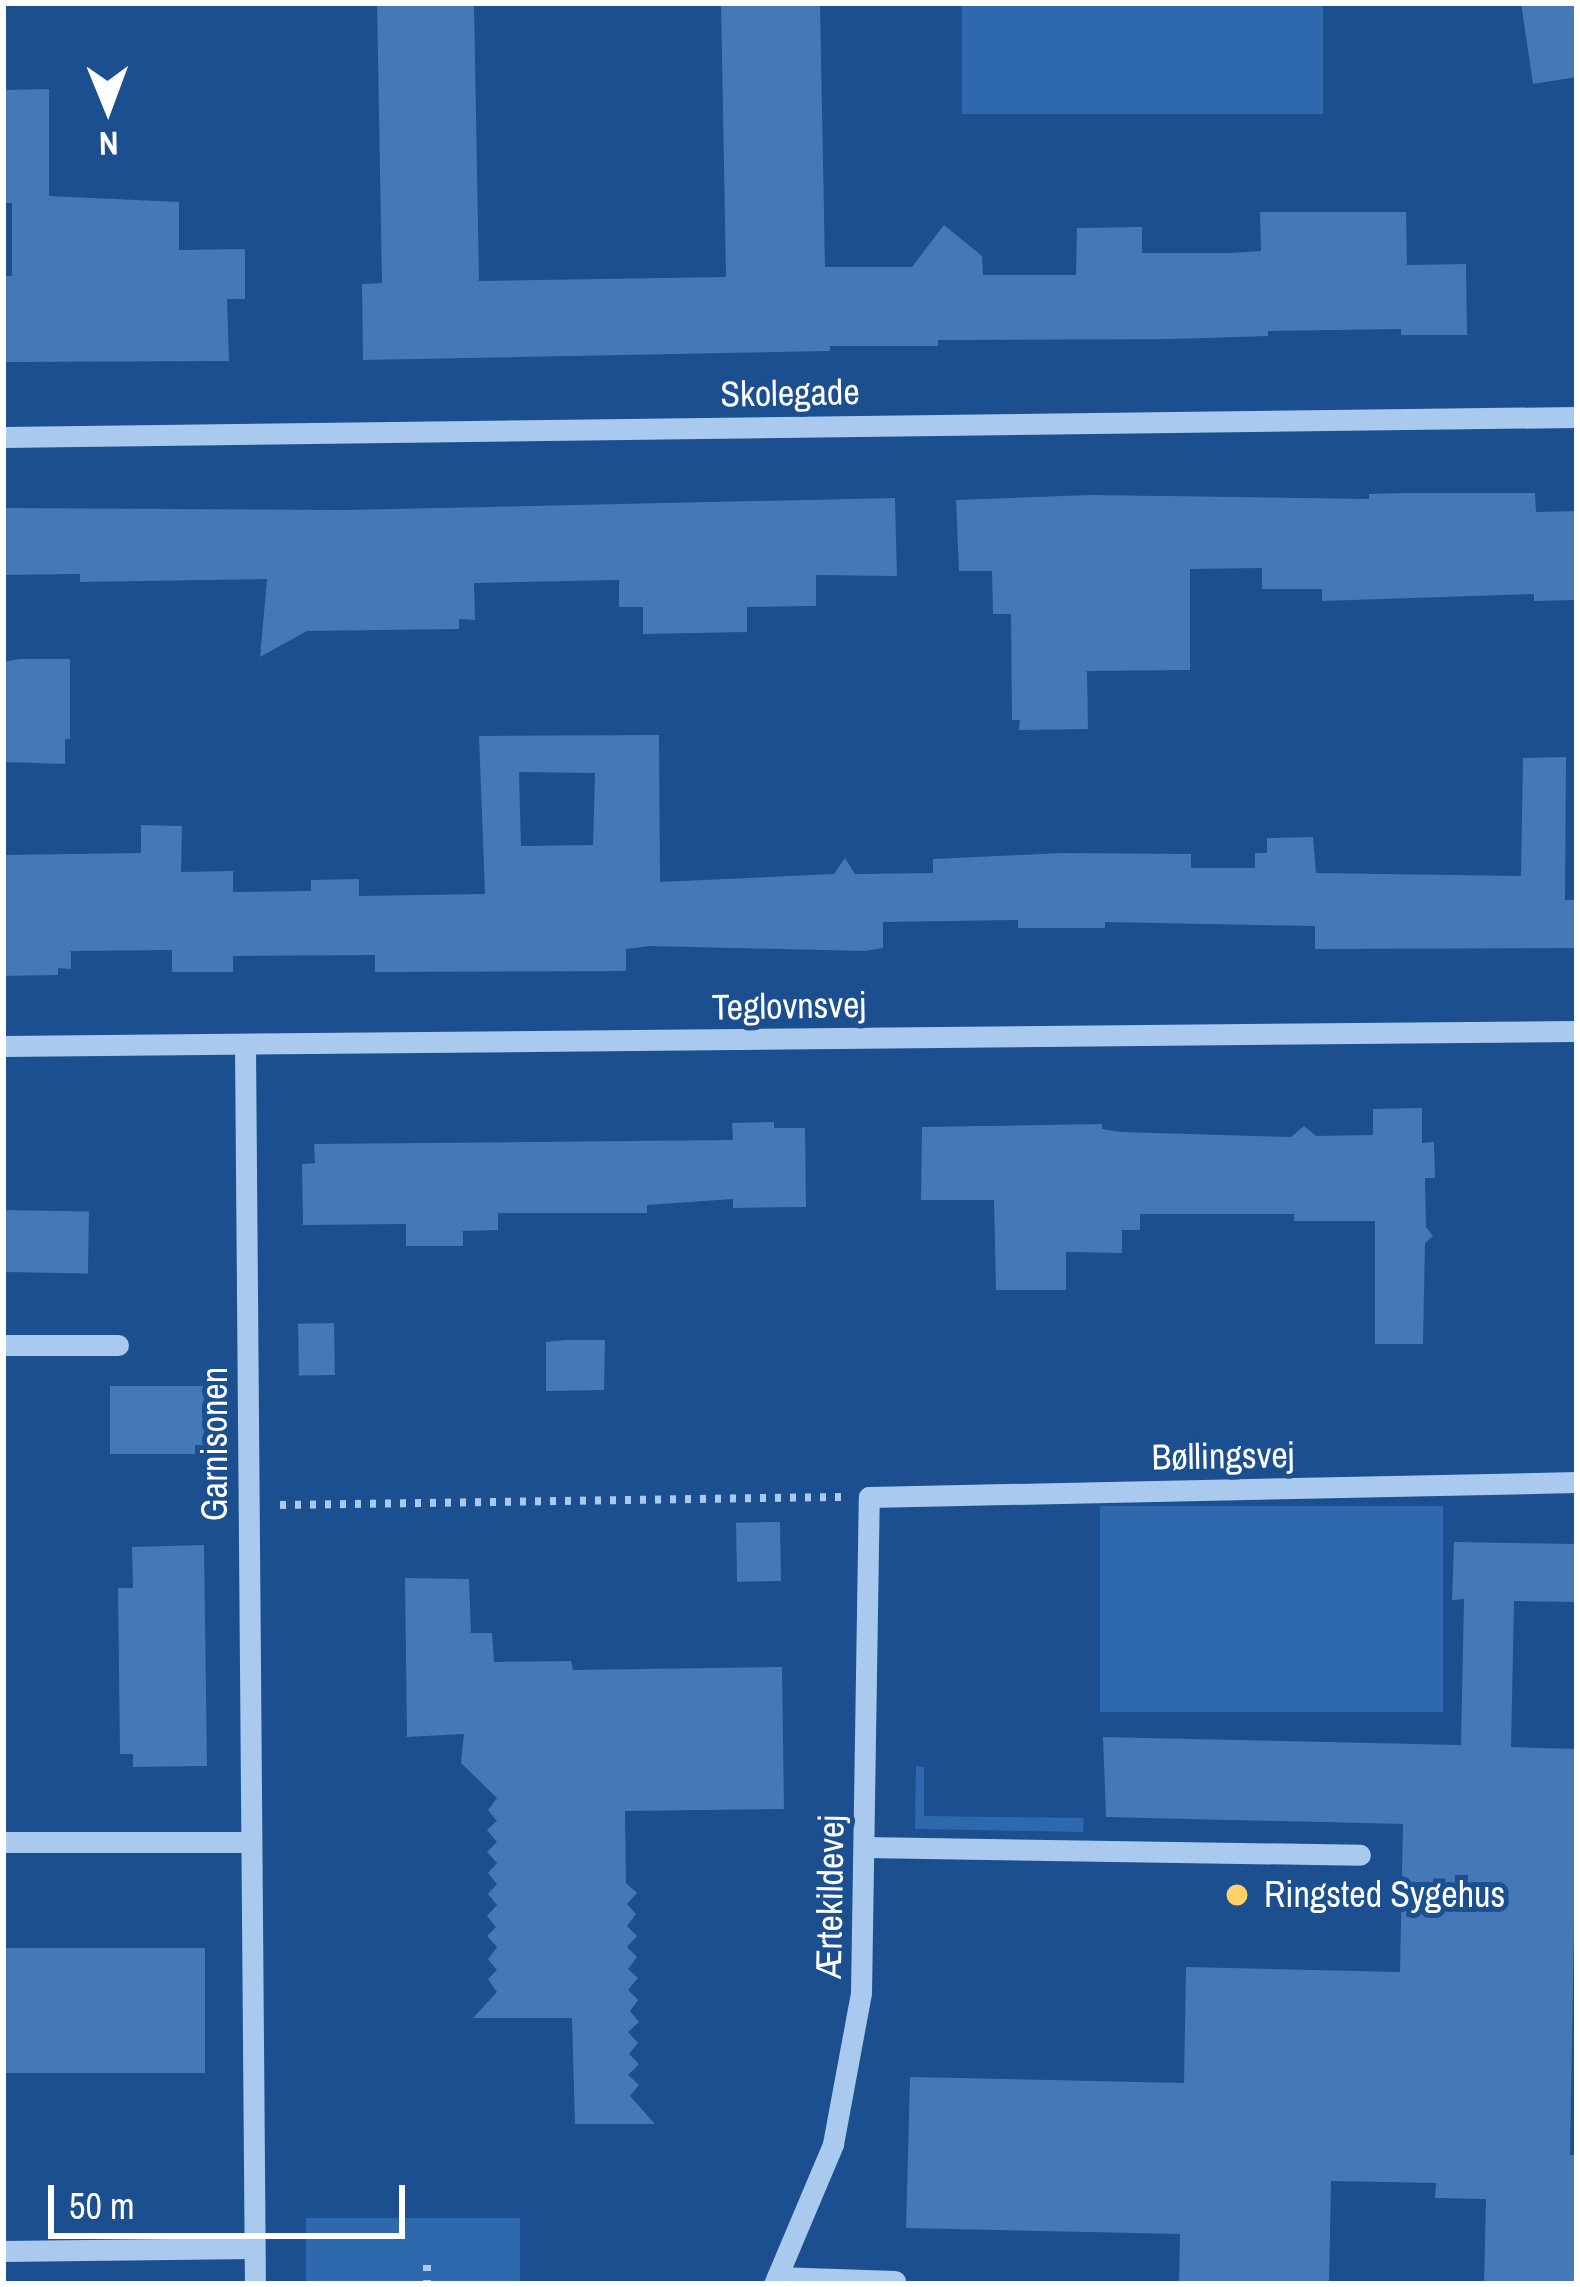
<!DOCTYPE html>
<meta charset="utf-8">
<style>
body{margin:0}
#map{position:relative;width:1580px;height:2287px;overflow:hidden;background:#1b4f8f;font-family:"Archivo Narrow",sans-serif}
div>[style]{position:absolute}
.green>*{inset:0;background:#2e69ad;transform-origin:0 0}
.building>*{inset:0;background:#4478b7;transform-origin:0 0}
.path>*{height:8px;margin-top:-4px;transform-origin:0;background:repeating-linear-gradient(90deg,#a9c9ee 0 6px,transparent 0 15px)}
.minor>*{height:21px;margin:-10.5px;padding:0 10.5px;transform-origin:10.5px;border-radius:10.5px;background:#a9c9ee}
.dots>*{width:33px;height:33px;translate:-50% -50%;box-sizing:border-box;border:6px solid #1b4f8f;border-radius:50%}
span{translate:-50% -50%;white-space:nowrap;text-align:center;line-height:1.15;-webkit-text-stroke:10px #1b4f8f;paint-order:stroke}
.street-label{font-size:36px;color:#fff}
.poi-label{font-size:36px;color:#fff}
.left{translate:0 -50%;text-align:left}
.frame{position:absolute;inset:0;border:6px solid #fff;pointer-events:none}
.north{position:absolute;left:48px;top:48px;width:120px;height:120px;-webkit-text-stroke:9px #1b4f8f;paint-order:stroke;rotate:179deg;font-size:33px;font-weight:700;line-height:48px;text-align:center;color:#fff}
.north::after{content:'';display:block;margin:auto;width:42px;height:54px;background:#fff;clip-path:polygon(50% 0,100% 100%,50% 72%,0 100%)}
.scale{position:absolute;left:48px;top:2185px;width:357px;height:54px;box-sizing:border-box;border:6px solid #fff;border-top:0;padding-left:15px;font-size:36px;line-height:42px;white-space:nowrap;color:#fff;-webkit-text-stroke:9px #1b4f8f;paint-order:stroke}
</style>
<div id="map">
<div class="green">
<div style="left:962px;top:3px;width:361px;height:111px"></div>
<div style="left:1443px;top:1506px;width:206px;height:343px;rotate:90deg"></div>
<div style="clip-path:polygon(916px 1766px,924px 1767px,924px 1816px,1084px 1818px,1083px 1832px,915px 1829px)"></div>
<div style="left:306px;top:2218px;width:214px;height:66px"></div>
</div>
<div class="building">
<div style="clip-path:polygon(377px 3px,474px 3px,479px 281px,726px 277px,721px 3px,820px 3px,825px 267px,912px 267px,944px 225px,982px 256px,983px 275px,1076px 275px,1077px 228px,1142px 227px,1142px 253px,1231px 253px,1261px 251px,1260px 212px,1406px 212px,1407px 265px,1466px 264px,1467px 335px,1401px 335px,1401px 329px,1268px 331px,1268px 336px,1174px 339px,938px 340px,938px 346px,830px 346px,830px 351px,363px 360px,362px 284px,382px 283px)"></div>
<div style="clip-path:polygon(1521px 3px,1577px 3px,1577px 77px,1533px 84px)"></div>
<div style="clip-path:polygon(49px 89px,49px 196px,179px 202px,179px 250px,245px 249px,245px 299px,227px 299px,229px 361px,3px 362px,3px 276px,12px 276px,12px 203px,3px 203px,3px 90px)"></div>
<div style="clip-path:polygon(1406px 493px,1535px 493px,1536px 512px,1577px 511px,1577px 600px,1534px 601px,1534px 594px,1322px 601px,1322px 589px,1262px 589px,1262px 568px,1190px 569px,1190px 670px,1087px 671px,1088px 729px,1019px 730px,1020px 720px,1012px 720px,1011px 614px,993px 614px,992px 571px,959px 571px,956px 500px,1091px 495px,1369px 499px,1369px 494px)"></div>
<div style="clip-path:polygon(895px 498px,897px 576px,816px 575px,816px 606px,747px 607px,747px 632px,643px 634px,643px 607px,619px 607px,619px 580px,474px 583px,475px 620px,459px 619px,459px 629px,307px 631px,260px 657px,267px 579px,80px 582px,80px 574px,3px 575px,3px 508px,346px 510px)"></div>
<div style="clip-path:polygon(19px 659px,70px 659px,70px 739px,65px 739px,65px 764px,3px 762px,3px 662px)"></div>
<div style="clip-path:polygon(evenodd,659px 735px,660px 882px,834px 874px,845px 858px,855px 874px,933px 873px,933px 859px,1062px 853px,1191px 854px,1191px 868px,1255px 868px,1255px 853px,1267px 853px,1267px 838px,1313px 837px,1316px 873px,1521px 876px,1523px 758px,1566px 757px,1565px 900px,1577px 900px,1577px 948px,1315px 949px,1315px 926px,1105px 922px,1105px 928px,1018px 928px,1018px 920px,883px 922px,883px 948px,865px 951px,650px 946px,626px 949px,626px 971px,375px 972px,375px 955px,233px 956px,233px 972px,172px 972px,172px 950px,71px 951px,71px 969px,58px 968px,58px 975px,3px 976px,3px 855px,141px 853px,141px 825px,182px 826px,181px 872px,233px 871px,233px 892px,311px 891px,311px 880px,359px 879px,359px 896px,485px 894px,479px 736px,659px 735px,519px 772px,595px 773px,593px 845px,521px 846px,519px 772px)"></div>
<div style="clip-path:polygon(1422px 1108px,1422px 1143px,1434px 1142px,1435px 1178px,1425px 1178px,1426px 1227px,1433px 1236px,1425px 1243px,1423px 1344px,1375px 1344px,1375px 1221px,1294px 1221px,1294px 1214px,1140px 1214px,1140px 1230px,1122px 1230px,1122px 1253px,1066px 1252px,1066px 1290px,996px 1290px,994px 1200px,921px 1200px,922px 1127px,1102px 1124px,1102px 1129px,1121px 1132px,1291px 1137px,1304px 1126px,1316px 1136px,1373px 1135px,1373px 1109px)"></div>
<div style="clip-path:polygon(774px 1122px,774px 1128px,805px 1128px,806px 1207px,733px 1208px,733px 1199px,647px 1205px,647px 1213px,498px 1213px,498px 1230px,463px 1231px,463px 1246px,406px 1246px,406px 1224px,303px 1225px,302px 1164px,315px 1163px,314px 1144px,733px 1140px,732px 1123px)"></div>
<div style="left:3px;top:1210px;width:86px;height:62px;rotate:1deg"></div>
<div style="left:334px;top:1323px;width:52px;height:36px;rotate:89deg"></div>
<div style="clip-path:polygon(565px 1340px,605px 1340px,604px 1390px,546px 1391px,546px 1342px)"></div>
<div style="left:204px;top:1386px;width:68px;height:94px;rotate:90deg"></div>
<div style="left:780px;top:1522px;width:59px;height:44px;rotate:89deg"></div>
<div style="clip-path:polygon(1454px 1542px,1577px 1544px,1577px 1602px,1514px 1601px,1511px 1747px,1577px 1749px,1570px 2155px,1577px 2155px,1577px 2284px,1484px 2284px,1486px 2199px,1435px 2198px,1436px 2183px,1331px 2181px,1329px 2284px,1179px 2284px,1180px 2234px,906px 2228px,910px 2077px,1184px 2083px,1186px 1967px,1400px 1972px,1403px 1824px,1106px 1817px,1103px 1737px,1461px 1745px,1464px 1599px,1452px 1600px)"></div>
<div style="clip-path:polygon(204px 1545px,207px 1766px,133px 1767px,133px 1754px,120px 1754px,118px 1588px,133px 1588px,132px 1547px)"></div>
<div style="clip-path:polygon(405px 1578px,469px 1579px,471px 1633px,492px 1633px,494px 1662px,571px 1661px,573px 1670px,782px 1667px,784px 1809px,625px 1811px,626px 1883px,637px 1893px,627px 1904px,636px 1914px,627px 1926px,637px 1936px,627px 1947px,637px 1957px,628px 1969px,638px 1978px,628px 1990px,638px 2000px,630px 2011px,639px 2022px,628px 2032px,638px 2043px,629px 2054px,639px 2064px,628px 2075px,639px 2085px,630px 2096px,655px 2124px,575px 2124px,572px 2018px,473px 2018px,497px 1992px,488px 1979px,497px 1970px,488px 1959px,497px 1947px,487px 1936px,496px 1927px,487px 1916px,497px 1905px,488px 1894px,497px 1884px,488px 1873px,497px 1863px,487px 1852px,497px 1842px,487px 1830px,497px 1821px,488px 1810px,497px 1798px,461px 1763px,464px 1734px,407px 1737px)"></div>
<div style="left:205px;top:1948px;width:125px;height:202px;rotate:90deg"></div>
</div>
<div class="path">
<div style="left:280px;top:1505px;width:561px;rotate:-0.82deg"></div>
<div style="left:427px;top:2265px;width:19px;rotate:90deg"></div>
</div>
<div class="minor">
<div style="left:3px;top:437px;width:1574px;rotate:-0.73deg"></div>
<div style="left:245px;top:1045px;width:1239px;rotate:89.54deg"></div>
<div style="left:3px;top:1046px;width:1574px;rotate:-0.55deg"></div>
<div style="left:3px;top:1345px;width:115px"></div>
<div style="left:3px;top:1842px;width:248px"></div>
<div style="left:864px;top:1847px;width:496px;rotate:0.9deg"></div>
<div style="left:3px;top:2251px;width:251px;rotate:-0.7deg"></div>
<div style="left:777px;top:2277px;width:118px;rotate:1.9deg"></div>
<div style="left:774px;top:2284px;width:152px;rotate:-67.1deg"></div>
<div style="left:833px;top:2144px;width:154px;rotate:-79.5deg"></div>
<div style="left:861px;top:1993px;width:496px;rotate:-89.1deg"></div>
<div style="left:869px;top:1497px;width:708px;rotate:-1.21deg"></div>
</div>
<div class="dots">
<div style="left:1237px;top:1895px;background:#ffd166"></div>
</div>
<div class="street-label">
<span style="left:790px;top:393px;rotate:-1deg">Skolegade</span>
<span style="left:789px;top:1006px;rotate:-1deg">Teglovnsvej</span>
<span style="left:215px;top:1444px;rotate:-90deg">Garnisonen</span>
<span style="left:1223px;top:1456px;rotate:-1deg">Bøllingsvej</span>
<span style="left:830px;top:1897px;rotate:-89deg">Ærtekildevej</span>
</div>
<div class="poi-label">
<span class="left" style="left:1264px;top:1895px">Ringsted Sygehus</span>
</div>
<div class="frame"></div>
<div class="north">N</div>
<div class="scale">50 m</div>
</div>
